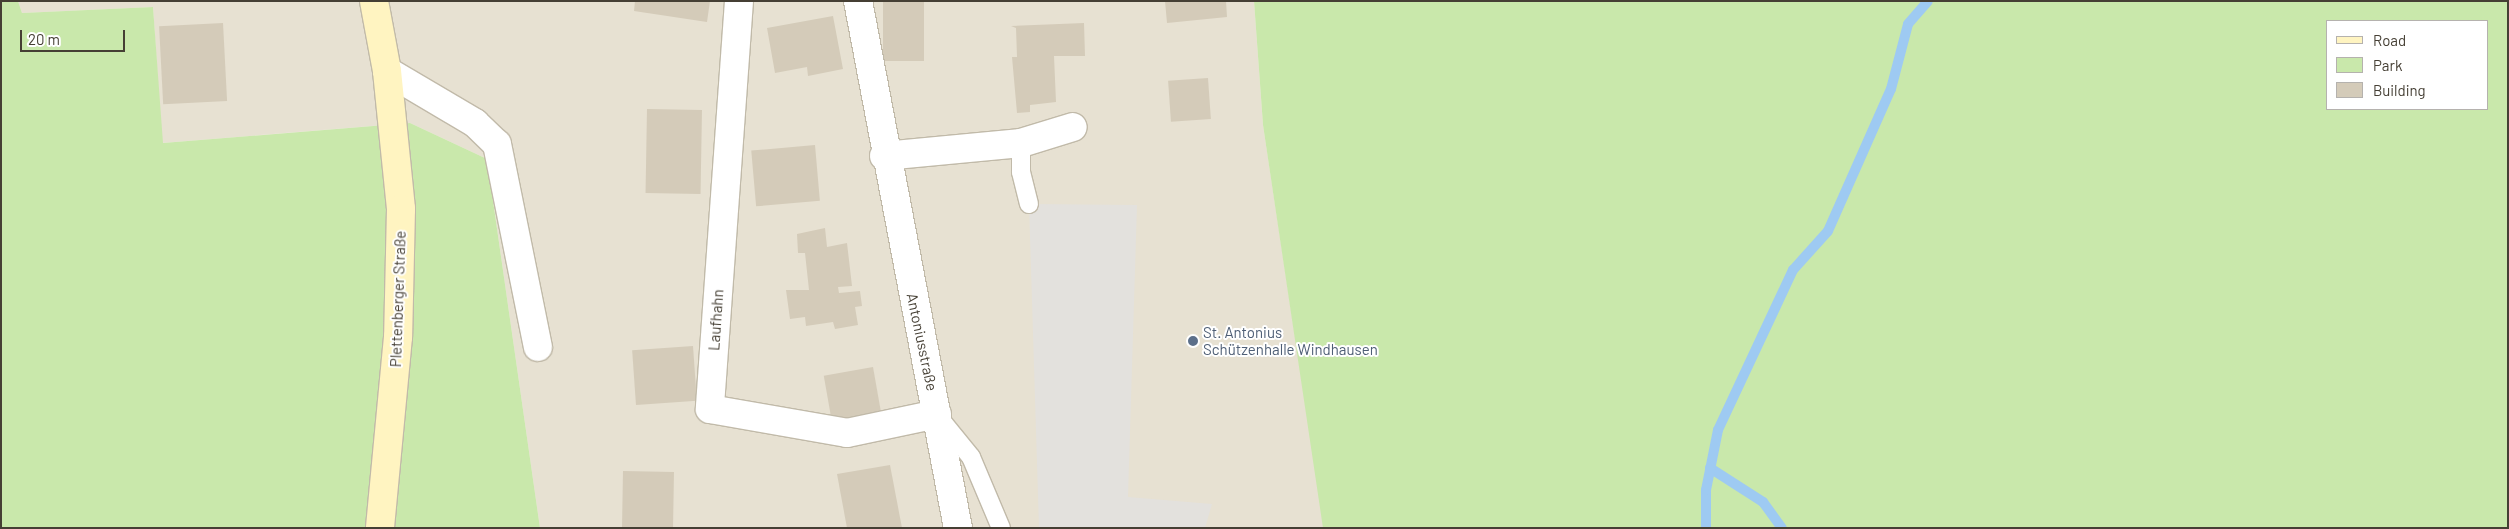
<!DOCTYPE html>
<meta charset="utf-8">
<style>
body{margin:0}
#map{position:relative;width:2509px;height:529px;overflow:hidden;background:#f2efe4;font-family:Barlow,sans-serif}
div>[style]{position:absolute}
.residential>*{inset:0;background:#e7e1d2}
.green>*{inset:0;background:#c9e8ab}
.parking>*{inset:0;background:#e3e1dd}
.stream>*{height:10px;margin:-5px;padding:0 5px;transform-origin:5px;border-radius:5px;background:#9ecaf2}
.building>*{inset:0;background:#d4cbb9;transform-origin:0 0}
.roads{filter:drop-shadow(1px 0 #c1baa9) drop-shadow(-1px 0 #c1baa9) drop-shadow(0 1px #c1baa9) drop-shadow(0 -1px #c1baa9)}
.service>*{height:18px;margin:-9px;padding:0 9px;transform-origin:9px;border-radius:9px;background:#fff}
.minor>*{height:28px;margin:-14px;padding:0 14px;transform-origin:14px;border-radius:14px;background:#fff}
.secondary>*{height:28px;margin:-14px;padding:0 14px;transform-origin:14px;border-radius:14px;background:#fff4c1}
.dots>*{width:14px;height:14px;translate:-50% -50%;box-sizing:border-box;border:2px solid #fff;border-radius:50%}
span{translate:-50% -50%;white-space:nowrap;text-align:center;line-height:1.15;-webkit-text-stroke:4px #fff;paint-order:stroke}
.street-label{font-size:15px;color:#453f34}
.service-label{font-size:15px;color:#4e5e75}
.left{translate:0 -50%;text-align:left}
.frame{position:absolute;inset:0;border:2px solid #453f34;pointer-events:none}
.legend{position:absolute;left:2326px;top:20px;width:162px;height:90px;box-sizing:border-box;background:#fff;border:1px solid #b5b2ae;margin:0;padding:6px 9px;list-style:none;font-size:15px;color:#453f34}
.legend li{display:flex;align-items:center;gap:10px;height:25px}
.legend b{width:25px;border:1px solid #b5b2ae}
.scale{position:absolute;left:20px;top:30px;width:105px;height:22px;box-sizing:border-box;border:2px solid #453f34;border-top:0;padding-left:6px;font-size:15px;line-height:18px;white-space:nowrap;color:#453f34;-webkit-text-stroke:4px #fff;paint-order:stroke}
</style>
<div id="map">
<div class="residential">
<div style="clip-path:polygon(18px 1px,1254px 1px,1263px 125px,1324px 528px,540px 528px,487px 159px,410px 123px,162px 143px,153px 7px,22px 13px)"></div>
</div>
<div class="green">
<div style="clip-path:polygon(1px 1px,18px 1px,22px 13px,153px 7px,163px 143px,410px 123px,487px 159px,540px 528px,1px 528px)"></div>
<div style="clip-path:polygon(evenodd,1254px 1px,2508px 1px,2508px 528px,1323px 528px,1263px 125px,1254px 1px,2488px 21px,2488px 109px,2328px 109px,2328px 21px,2488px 21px)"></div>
</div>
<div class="parking">
<div style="clip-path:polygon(1029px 204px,1137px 205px,1128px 497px,1212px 504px,1205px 528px,1039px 528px)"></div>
</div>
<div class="stream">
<div style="left:1710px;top:468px;width:63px;rotate:32.7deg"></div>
<div style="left:1763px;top:502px;width:32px;rotate:54deg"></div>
<div style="left:1706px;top:528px;width:38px;rotate:-90deg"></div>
<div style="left:1706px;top:490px;width:61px;rotate:-78.7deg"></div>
<div style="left:1718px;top:430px;width:177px;rotate:-64.9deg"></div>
<div style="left:1793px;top:270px;width:52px;rotate:-48.1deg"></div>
<div style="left:1828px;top:231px;width:155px;rotate:-66.1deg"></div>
<div style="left:1891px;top:89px;width:67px;rotate:-75.3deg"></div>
<div style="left:1908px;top:24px;width:30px;rotate:-49deg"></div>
</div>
<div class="building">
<div style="clip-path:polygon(635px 1px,710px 1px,707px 22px,634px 11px)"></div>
<div style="left:883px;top:1px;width:41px;height:60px"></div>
<div style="clip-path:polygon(1165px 1px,1226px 1px,1227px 17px,1167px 23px)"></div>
<div style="clip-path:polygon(833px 16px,843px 69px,808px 76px,807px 67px,775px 73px,767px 28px)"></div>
<div style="left:223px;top:23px;width:78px;height:64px;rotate:87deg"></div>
<div style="clip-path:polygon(1084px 23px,1085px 56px,1054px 56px,1056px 102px,1030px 105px,1030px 112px,1017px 113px,1012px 57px,1017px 57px,1016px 28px,1011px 26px)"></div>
<div style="left:1208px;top:78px;width:41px;height:40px;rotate:86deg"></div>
<div style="left:647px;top:109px;width:55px;height:84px;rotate:1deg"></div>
<div style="left:815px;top:145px;width:56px;height:64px;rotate:85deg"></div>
<div style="clip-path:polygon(825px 228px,827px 247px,847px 243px,852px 286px,838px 287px,839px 293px,860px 291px,862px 306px,855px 307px,858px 325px,835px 329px,833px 322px,806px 326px,805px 317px,790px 319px,786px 290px,809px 290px,805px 253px,798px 253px,797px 234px)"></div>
<div style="left:693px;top:346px;width:55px;height:61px;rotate:86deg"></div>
<div style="left:873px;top:367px;width:46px;height:50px;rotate:80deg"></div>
<div style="clip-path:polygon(890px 465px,902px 528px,847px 528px,837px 474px)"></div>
<div style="left:623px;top:471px;width:51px;height:57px;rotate:1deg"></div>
</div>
<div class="roads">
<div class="service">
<div style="left:1021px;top:143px;width:29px;rotate:90deg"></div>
<div style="left:1021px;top:172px;width:33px;rotate:76deg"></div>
<div style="left:940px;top:419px;width:49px;rotate:50.8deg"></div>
<div style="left:971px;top:457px;width:77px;rotate:67.1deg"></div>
</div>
<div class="minor">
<div style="left:739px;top:1px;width:409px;rotate:94.1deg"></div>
<div style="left:710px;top:409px;width:139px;rotate:9.9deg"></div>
<div style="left:847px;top:433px;width:92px;rotate:-11.9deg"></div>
<div style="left:858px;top:1px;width:536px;rotate:79.26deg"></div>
<div style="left:387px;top:71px;width:102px;rotate:30.6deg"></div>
<div style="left:475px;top:123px;width:30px;rotate:44deg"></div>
<div style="left:497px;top:144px;width:207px;rotate:78.6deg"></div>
<div style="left:884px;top:156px;width:138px;rotate:-5.4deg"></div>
<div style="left:1021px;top:143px;width:54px;rotate:-17.1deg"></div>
</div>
<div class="secondary">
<div style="left:374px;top:1px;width:71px;rotate:79.5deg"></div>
<div style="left:387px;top:71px;width:139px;rotate:84.2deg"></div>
<div style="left:401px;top:209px;width:128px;rotate:91.3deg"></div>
<div style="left:398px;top:337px;width:192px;rotate:95.4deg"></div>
</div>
</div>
<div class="dots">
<div style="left:1193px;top:341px;background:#5c6f8a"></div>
</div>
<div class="street-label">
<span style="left:398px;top:299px;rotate:-88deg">Plettenberger Straße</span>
<span style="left:716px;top:320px;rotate:-86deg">Laufhahn</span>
<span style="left:922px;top:342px;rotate:78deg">Antoniusstraße</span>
</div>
<div class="service-label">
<span class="left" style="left:1203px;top:341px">St. Antonius<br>Schützenhalle Windhausen</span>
</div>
<div class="frame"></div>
<ul class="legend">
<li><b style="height:6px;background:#fff4c1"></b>Road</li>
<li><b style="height:14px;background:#c9e8ab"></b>Park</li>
<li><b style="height:14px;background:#d4cbb9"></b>Building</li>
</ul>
<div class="scale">20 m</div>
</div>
